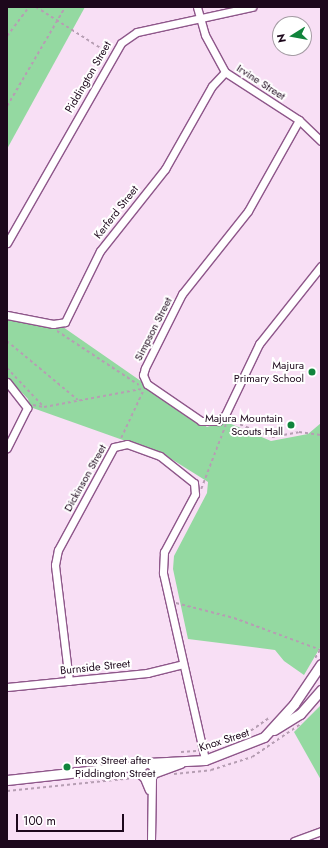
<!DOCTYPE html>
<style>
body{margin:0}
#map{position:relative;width:328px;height:848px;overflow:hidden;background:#f8dff5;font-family:Jost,sans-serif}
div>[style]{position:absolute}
.green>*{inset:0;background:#94d9a1}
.path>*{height:1.5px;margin-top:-0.75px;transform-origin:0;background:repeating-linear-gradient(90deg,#b69eb3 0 3px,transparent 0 6px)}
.roads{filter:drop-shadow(1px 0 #8e578a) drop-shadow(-1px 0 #8e578a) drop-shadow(0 1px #8e578a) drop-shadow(0 -1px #8e578a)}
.minor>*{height:7px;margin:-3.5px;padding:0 3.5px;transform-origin:3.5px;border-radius:3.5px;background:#fff}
.tertiary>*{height:9px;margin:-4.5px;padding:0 4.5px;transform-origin:4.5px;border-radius:4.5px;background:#fff}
.tertiary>.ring{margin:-4.5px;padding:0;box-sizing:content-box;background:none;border:9px solid #fff;border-radius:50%}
.dots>*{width:11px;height:11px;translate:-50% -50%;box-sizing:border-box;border:2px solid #fff;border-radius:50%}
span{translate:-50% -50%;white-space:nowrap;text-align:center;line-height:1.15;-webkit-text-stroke:4px #fff;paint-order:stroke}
.street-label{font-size:11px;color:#1d081c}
.poi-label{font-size:11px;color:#1d081c}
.right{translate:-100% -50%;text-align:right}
.left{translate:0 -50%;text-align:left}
.frame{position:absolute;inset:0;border:8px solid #1d081c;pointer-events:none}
.north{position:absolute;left:272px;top:16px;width:40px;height:40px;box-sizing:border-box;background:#fff;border:1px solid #a59ca4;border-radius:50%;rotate:259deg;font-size:11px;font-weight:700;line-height:16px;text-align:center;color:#1d081c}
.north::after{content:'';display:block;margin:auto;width:14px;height:18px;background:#11843c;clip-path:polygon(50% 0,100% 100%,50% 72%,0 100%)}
.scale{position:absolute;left:16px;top:814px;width:108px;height:18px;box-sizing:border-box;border:2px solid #1d081c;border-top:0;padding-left:5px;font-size:12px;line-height:14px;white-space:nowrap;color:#1d081c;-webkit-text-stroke:3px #fff;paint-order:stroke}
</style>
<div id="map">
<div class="green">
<div style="clip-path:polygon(7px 7px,85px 7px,7px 149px)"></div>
<div style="clip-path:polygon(7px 319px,63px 327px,207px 427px,224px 421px,271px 441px,308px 434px,321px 423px,321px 646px,304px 675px,284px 661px,275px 650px,188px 639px,173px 569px,174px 556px,207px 493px,208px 482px,165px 455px,30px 407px,28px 399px,7px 377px)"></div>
<div style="clip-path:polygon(321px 705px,321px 780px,294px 732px)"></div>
</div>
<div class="path">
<div style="left:36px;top:7px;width:84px;rotate:32.4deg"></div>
<div style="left:7px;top:36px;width:36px;rotate:-53deg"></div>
<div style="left:7px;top:106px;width:115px;rotate:-59.6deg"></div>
<div style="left:57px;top:331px;width:98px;rotate:33.4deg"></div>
<div style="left:7px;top:341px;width:92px;rotate:39.7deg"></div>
<div style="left:7px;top:368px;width:54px;rotate:46.5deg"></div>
<div style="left:33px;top:405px;width:11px;rotate:10deg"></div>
<div style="left:44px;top:407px;width:99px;rotate:-10.5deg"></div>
<div style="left:229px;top:420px;width:46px;rotate:21.6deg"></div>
<div style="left:272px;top:437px;width:27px;rotate:-10deg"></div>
<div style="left:299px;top:432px;width:22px;rotate:8deg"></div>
<div style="left:121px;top:438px;width:54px;rotate:-64.9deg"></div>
<div style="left:201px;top:489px;width:70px;rotate:-69deg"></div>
<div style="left:176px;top:603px;width:60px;rotate:14.5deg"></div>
<div style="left:234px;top:618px;width:93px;rotate:20.2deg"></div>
<div style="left:315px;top:658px;width:12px;rotate:-59deg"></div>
<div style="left:246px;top:734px;width:28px;rotate:-35deg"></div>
<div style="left:181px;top:752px;width:15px;rotate:-4deg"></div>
<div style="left:174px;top:774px;width:37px;rotate:-6deg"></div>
<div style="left:211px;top:770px;width:43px;rotate:-17.6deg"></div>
<div style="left:252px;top:757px;width:60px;rotate:-34.2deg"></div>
<div style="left:7px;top:791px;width:130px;rotate:-5.8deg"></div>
</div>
<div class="roads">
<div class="minor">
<div style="left:197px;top:7px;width:29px;rotate:74deg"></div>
<div style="left:205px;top:35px;width:42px;rotate:61.6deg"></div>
<div style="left:225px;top:72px;width:88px;rotate:33deg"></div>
<div style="left:299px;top:120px;width:30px;rotate:44deg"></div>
<div style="left:299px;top:120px;width:104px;rotate:119.3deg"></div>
<div style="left:248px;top:211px;width:106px;rotate:128.5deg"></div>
<div style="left:182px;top:294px;width:83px;rotate:116.6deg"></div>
<div style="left:145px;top:368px;width:7px;rotate:106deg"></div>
<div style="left:143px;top:375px;width:10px;rotate:66deg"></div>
<div style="left:147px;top:384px;width:65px;rotate:34.4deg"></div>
<div style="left:201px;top:421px;width:17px"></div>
<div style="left:218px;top:421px;width:9px;rotate:-41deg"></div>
<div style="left:225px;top:415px;width:79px;rotate:-64.4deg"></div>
<div style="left:259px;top:344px;width:100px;rotate:-51.5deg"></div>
<div style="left:7px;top:243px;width:230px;rotate:-60.3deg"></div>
<div style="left:121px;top:43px;width:19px;rotate:-35deg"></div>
<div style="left:137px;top:32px;width:118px;rotate:-12.3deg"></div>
<div style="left:7px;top:315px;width:47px;rotate:11.1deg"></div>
<div style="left:53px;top:324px;width:12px;rotate:-9deg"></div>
<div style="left:65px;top:322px;width:79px;rotate:-63.8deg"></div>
<div style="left:100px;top:251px;width:105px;rotate:-51.6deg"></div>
<div style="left:165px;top:169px;width:95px;rotate:-60.5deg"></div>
<div style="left:212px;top:86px;width:19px;rotate:-47deg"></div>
<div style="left:7px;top:382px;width:33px;rotate:52deg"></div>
<div style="left:27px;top:408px;width:45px;rotate:116.6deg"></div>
<div style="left:69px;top:681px;width:117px;rotate:-96.9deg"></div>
<div style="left:55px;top:565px;width:15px;rotate:-79deg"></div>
<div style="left:58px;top:550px;width:117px;rotate:-61.5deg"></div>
<div style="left:114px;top:447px;width:13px;rotate:-13deg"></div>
<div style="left:127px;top:444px;width:35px;rotate:20deg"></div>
<div style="left:160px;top:456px;width:43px;rotate:38.5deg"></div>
<div style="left:194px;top:483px;width:11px;rotate:85deg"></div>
<div style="left:195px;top:494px;width:66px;rotate:118.1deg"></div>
<div style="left:164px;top:552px;width:21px;rotate:93deg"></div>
<div style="left:163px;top:573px;width:192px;rotate:77.3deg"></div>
<div style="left:7px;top:687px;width:141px;rotate:-5.7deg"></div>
<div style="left:147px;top:673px;width:37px;rotate:-14deg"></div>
<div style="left:143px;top:776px;width:15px;rotate:67deg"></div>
<div style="left:151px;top:841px;width:66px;rotate:-89.1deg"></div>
<div style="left:294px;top:841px;width:29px;rotate:-20deg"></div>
</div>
<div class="tertiary">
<div style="left:274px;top:730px;width:31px;rotate:-32deg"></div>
<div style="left:300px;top:714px;width:32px;rotate:-49deg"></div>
<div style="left:148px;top:763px;width:57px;rotate:-3deg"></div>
<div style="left:205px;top:760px;width:63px;rotate:-21.3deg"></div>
<div style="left:264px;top:737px;width:45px;rotate:-47.7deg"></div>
<div style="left:294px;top:704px;width:48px;rotate:-56deg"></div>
<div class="ring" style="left:140px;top:763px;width:5px;height:5px"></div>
<div style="left:153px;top:773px;width:29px;rotate:-20deg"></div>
<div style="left:7px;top:780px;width:136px;rotate:-6.3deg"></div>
</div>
</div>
<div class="dots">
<div style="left:312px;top:372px;background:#11843c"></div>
<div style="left:291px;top:425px;background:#11843c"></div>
<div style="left:67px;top:767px;background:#11843c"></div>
</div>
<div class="street-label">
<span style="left:88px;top:77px;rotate:-60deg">Piddington Street</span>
<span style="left:261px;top:82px;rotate:33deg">Irvine Street</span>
<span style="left:116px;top:212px;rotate:-52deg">Kerferd Street</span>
<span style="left:153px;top:329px;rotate:-63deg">Simpson Street</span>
<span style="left:85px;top:478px;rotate:-61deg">Dickinson Street</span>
<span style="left:95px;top:667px;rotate:-6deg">Burnside Street</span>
<span style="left:224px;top:740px;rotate:-18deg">Knox Street</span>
</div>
<div class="poi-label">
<span class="right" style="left:304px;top:372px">Majura<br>Primary School</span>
<span class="right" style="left:283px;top:425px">Majura Mountain<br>Scouts Hall</span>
<span class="left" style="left:75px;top:767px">Knox Street after<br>Piddington Street</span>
</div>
<div class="frame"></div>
<div class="north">N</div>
<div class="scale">100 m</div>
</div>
